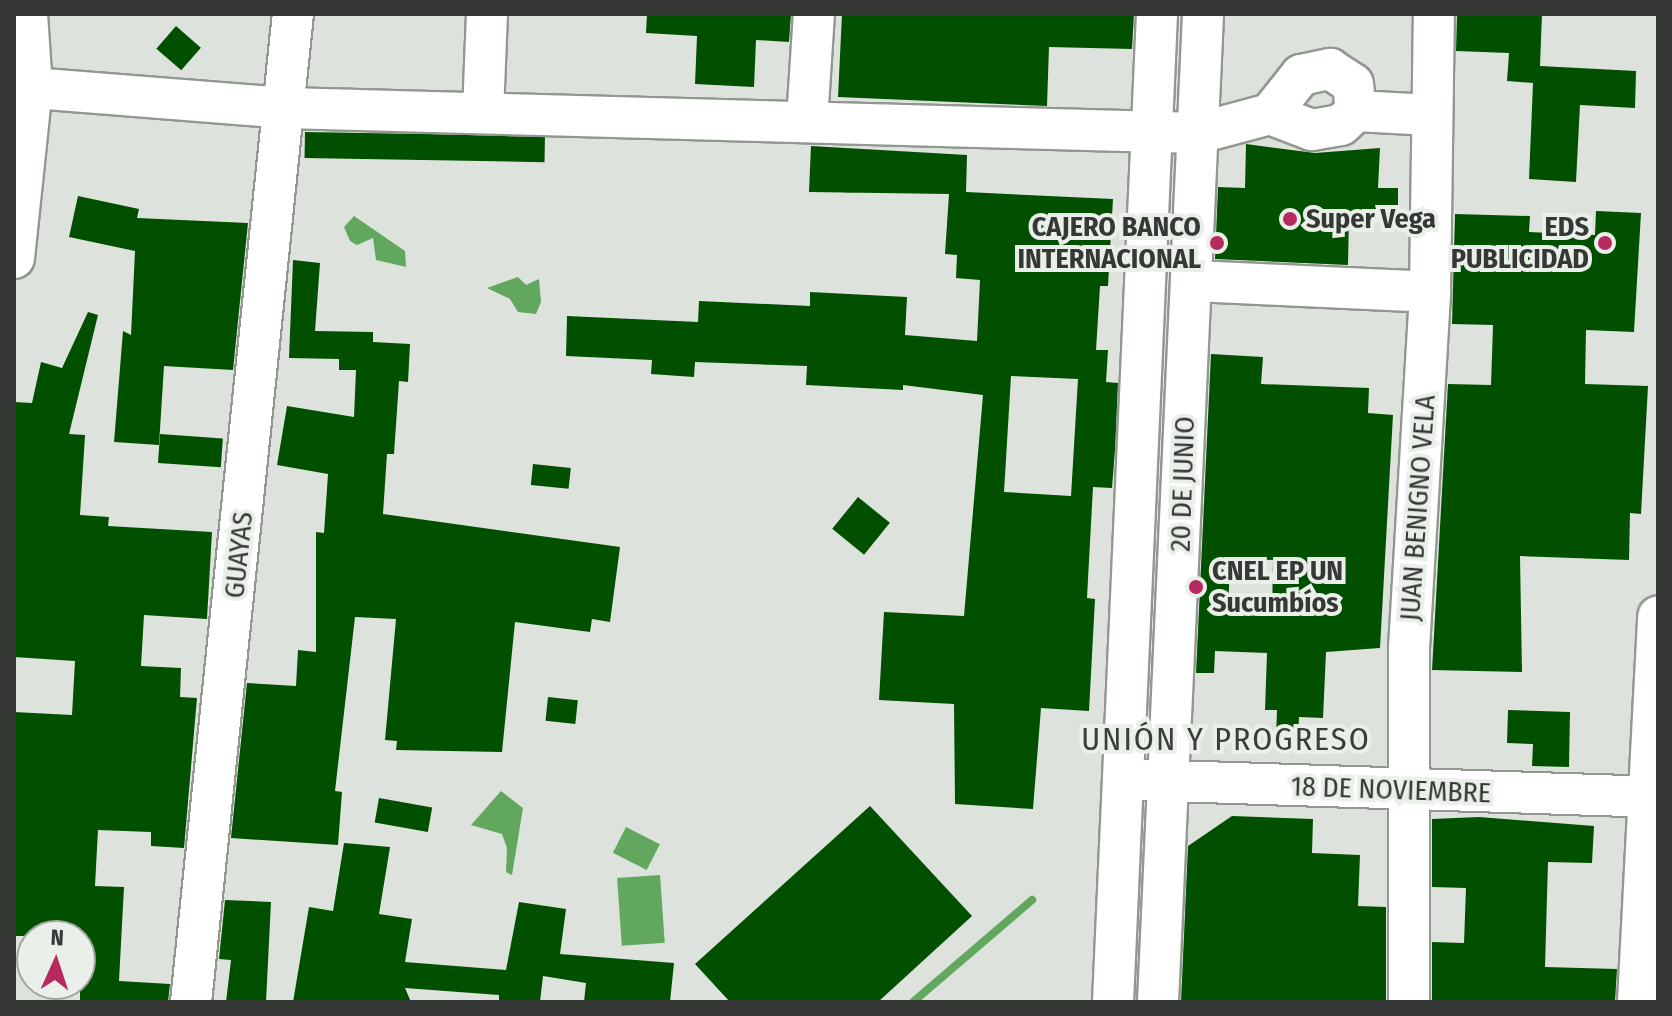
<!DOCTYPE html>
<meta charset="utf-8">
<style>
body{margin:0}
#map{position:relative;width:1672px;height:1016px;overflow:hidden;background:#dde3dc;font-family:"Fira Sans Condensed",sans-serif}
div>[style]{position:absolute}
.water>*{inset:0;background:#61a75d;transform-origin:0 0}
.stream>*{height:8px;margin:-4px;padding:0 4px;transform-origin:4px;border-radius:4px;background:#61a75d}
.building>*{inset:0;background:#005000;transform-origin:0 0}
.roads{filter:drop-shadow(2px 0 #929891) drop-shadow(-2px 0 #929891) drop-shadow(0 2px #929891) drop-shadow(0 -2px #929891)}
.minor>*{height:40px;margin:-20px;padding:0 20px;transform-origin:20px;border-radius:20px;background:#fff}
.dots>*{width:22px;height:22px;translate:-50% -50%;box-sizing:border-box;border:4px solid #eaf0e9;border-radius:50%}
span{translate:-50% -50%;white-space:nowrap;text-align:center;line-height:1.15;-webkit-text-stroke:8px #eaf0e9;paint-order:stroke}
.poi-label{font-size:28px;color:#363836;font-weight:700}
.left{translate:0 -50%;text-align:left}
.right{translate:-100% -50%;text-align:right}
.street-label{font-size:28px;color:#363836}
.quarter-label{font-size:32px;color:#393e38;letter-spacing:2px}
.frame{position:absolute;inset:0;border:16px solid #363836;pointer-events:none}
.north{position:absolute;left:16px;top:920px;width:80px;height:80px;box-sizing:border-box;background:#eaf0e9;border:2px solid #a2a6a1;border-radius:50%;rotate:3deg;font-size:22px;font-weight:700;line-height:32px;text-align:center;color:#363836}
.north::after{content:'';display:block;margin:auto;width:28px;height:36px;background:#b72a60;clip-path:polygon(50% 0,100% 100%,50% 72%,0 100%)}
</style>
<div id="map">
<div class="water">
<div style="clip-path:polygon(354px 216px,405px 251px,406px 267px,376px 260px,373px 238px,357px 245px,350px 241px,344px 227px)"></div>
<div style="clip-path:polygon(518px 277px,526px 285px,539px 279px,541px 302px,536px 314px,518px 312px,510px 299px,487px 288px)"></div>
<div style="clip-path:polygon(501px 791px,523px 808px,512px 875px,506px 872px,507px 848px,502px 834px,471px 825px)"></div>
<div style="left:626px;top:827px;width:38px;height:29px;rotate:27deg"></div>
<div style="left:660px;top:875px;width:68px;height:43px;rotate:86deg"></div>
</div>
<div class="stream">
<div style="left:913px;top:1002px;width:157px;rotate:-40.6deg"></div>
</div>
<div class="building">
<div style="clip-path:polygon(647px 14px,791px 14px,789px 42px,756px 40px,754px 87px,695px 84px,697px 36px,646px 33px)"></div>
<div style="clip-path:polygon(842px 14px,1134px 14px,1132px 49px,1049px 47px,1047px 106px,838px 97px)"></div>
<div style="clip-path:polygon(1457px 14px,1542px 14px,1540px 66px,1636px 71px,1635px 108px,1580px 105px,1576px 182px,1529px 179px,1533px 83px,1507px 81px,1509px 53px,1456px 51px)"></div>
<div style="left:176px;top:26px;width:33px;height:30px;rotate:41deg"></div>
<div style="left:305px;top:132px;width:240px;height:26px;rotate:1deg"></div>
<div style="clip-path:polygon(1246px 144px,1315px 153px,1380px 148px,1378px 188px,1398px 188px,1398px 218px,1349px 216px,1348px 265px,1215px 259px,1218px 187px,1245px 188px)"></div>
<div style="clip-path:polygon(evenodd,811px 146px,967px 155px,966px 192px,1113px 199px,1108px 286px,1100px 286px,1096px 350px,1108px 350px,1106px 382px,1118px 383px,1115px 450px,1112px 488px,1093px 487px,1087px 598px,1095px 599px,1089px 711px,1041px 708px,1033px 809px,955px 804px,954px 704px,879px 700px,884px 612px,964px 616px,983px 395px,903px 385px,903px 390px,806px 385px,807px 366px,695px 362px,694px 377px,651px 374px,652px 360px,566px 356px,567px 316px,698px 322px,699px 301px,810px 306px,810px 292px,907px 297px,905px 335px,977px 341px,980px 280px,956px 278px,957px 255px,945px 254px,949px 194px,809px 192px,811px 146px,1011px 376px,1078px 379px,1071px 496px,1004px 492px,1011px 376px)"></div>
<div style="clip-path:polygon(78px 196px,139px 209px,137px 218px,248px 223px,233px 370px,164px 366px,159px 445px,114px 442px,123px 331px,131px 335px,135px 251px,69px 237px)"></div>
<div style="clip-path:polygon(1596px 211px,1641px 213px,1634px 332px,1586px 330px,1585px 384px,1648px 386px,1641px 514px,1630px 513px,1629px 560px,1520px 556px,1522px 672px,1432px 670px,1448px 384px,1491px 385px,1493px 325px,1452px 324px,1455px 214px,1530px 216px,1529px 232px,1595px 235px)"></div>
<div style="clip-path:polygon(293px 260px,320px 263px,315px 331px,373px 332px,373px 342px,410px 344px,408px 382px,399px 381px,394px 454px,387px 454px,383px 514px,620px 547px,610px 622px,592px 619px,590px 632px,515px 622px,502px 752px,396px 750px,397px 741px,385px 740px,396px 619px,355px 617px,335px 791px,342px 792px,338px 845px,231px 838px,247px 683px,296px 686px,298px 650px,316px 652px,316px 532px,324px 533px,328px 474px,277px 465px,287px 406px,354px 417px,356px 370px,339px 370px,339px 359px,289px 358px)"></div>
<div style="clip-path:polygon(88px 312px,98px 315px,69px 434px,85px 435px,80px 515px,109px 517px,108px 526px,212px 532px,207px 619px,144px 615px,141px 666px,181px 668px,180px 697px,197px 698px,184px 848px,151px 846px,151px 832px,98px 830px,95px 886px,124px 887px,119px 981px,170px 984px,168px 1002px,80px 1002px,80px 936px,14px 936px,14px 712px,72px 715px,75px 661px,14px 657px,14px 402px,32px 403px,41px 362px,62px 368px)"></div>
<div style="clip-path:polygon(evenodd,1211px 354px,1263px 357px,1261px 384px,1369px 388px,1368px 413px,1393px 415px,1380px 648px,1326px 652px,1323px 718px,1299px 717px,1298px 739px,1276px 738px,1277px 710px,1265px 710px,1267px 653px,1215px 651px,1214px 673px,1196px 673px,1211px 354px,1230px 558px,1273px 560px,1272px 616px,1228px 615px,1230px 558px)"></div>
<div style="left:160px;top:434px;width:63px;height:29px;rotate:4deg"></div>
<div style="left:533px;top:464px;width:38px;height:21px;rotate:6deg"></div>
<div style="left:858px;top:497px;width:41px;height:41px;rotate:39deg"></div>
<div style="left:548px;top:697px;width:30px;height:24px;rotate:6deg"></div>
<div style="clip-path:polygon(1508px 710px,1570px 712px,1569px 767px,1532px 766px,1533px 744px,1507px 743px)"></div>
<div style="left:379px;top:798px;width:54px;height:25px;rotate:10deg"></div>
<div style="clip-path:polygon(870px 806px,972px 916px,878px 1002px,730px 1002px,695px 964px)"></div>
<div style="clip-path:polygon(1232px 816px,1313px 819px,1312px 853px,1360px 855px,1358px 906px,1386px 907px,1386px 1002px,1181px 1002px,1188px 846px)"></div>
<div style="clip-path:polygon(1479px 817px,1594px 826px,1592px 863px,1548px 862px,1545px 967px,1617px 969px,1615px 1002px,1432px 1002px,1432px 942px,1464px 943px,1466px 888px,1432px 887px,1432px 819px)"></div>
<div style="clip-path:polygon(344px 843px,390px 847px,379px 914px,412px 919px,405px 962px,506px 970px,519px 902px,566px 909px,560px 954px,674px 963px,670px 1002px,584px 1002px,586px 983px,543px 976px,540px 1002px,499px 1002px,499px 995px,405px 988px,411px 1002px,293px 1002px,309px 907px,333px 911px)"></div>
<div style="clip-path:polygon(225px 900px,271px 902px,266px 1002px,226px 1002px,231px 960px,219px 959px)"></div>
</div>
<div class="roads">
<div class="minor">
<div style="left:32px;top:88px;width:255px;rotate:4.5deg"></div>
<div style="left:286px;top:108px;width:913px;rotate:1.57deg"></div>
<div style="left:1199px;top:133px;width:73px;rotate:-15deg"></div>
<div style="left:1270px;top:114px;width:45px;rotate:20.9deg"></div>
<div style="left:1312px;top:130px;width:29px;rotate:-10deg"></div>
<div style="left:1341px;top:125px;width:21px;rotate:-43deg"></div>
<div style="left:1356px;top:111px;width:75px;rotate:3.1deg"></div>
<div style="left:483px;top:113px;width:99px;rotate:-87.7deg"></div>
<div style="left:1270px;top:114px;width:50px;rotate:-51.5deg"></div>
<div style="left:1301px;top:75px;width:30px;rotate:-12deg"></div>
<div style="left:1330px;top:69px;width:27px;rotate:33deg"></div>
<div style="left:1353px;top:84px;width:27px;rotate:84deg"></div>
<div style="left:807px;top:121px;width:107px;rotate:-86.3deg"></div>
<div style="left:14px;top:258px;width:171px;rotate:-84deg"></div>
<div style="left:32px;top:88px;width:74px;rotate:-93.9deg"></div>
<div style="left:1192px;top:281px;width:238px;rotate:2.6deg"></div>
<div style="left:1142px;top:780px;width:516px;rotate:1.89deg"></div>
<div style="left:191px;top:1002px;width:993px;rotate:-84.11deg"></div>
<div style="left:1113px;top:1002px;width:989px;rotate:-87.45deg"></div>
<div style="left:1158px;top:1002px;width:989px;rotate:-87.39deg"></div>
<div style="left:1409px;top:1002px;width:354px;rotate:-90deg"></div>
<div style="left:1409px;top:648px;width:357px;rotate:-86.6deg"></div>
<div style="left:1430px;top:292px;width:278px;rotate:-89.2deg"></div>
<div style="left:1638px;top:1002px;width:386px;rotate:-87deg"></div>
</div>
</div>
<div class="dots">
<div style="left:1290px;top:219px;background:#b72a60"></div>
<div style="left:1217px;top:243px;background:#b72a60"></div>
<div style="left:1605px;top:243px;background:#b72a60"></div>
<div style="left:1196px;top:587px;background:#b72a60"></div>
</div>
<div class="poi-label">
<span class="left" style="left:1306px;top:219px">Super Vega</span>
<span class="right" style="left:1201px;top:243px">CAJERO BANCO<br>INTERNACIONAL</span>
<span class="right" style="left:1589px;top:243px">EDS<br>PUBLICIDAD</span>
<span class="left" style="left:1212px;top:587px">CNEL EP UN<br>Sucumbíos</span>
</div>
<div class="street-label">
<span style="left:1183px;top:484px;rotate:-88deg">20 DE JUNIO</span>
<span style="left:1418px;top:508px;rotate:-86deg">JUAN BENIGNO VELA</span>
<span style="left:239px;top:555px;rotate:-84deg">GUAYAS</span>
<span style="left:1391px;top:790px;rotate:2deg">18 DE NOVIEMBRE</span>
</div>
<div class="quarter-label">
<span style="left:1226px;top:739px">UNIÓN Y PROGRESO</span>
</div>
<div class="frame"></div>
<div class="north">N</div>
</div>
